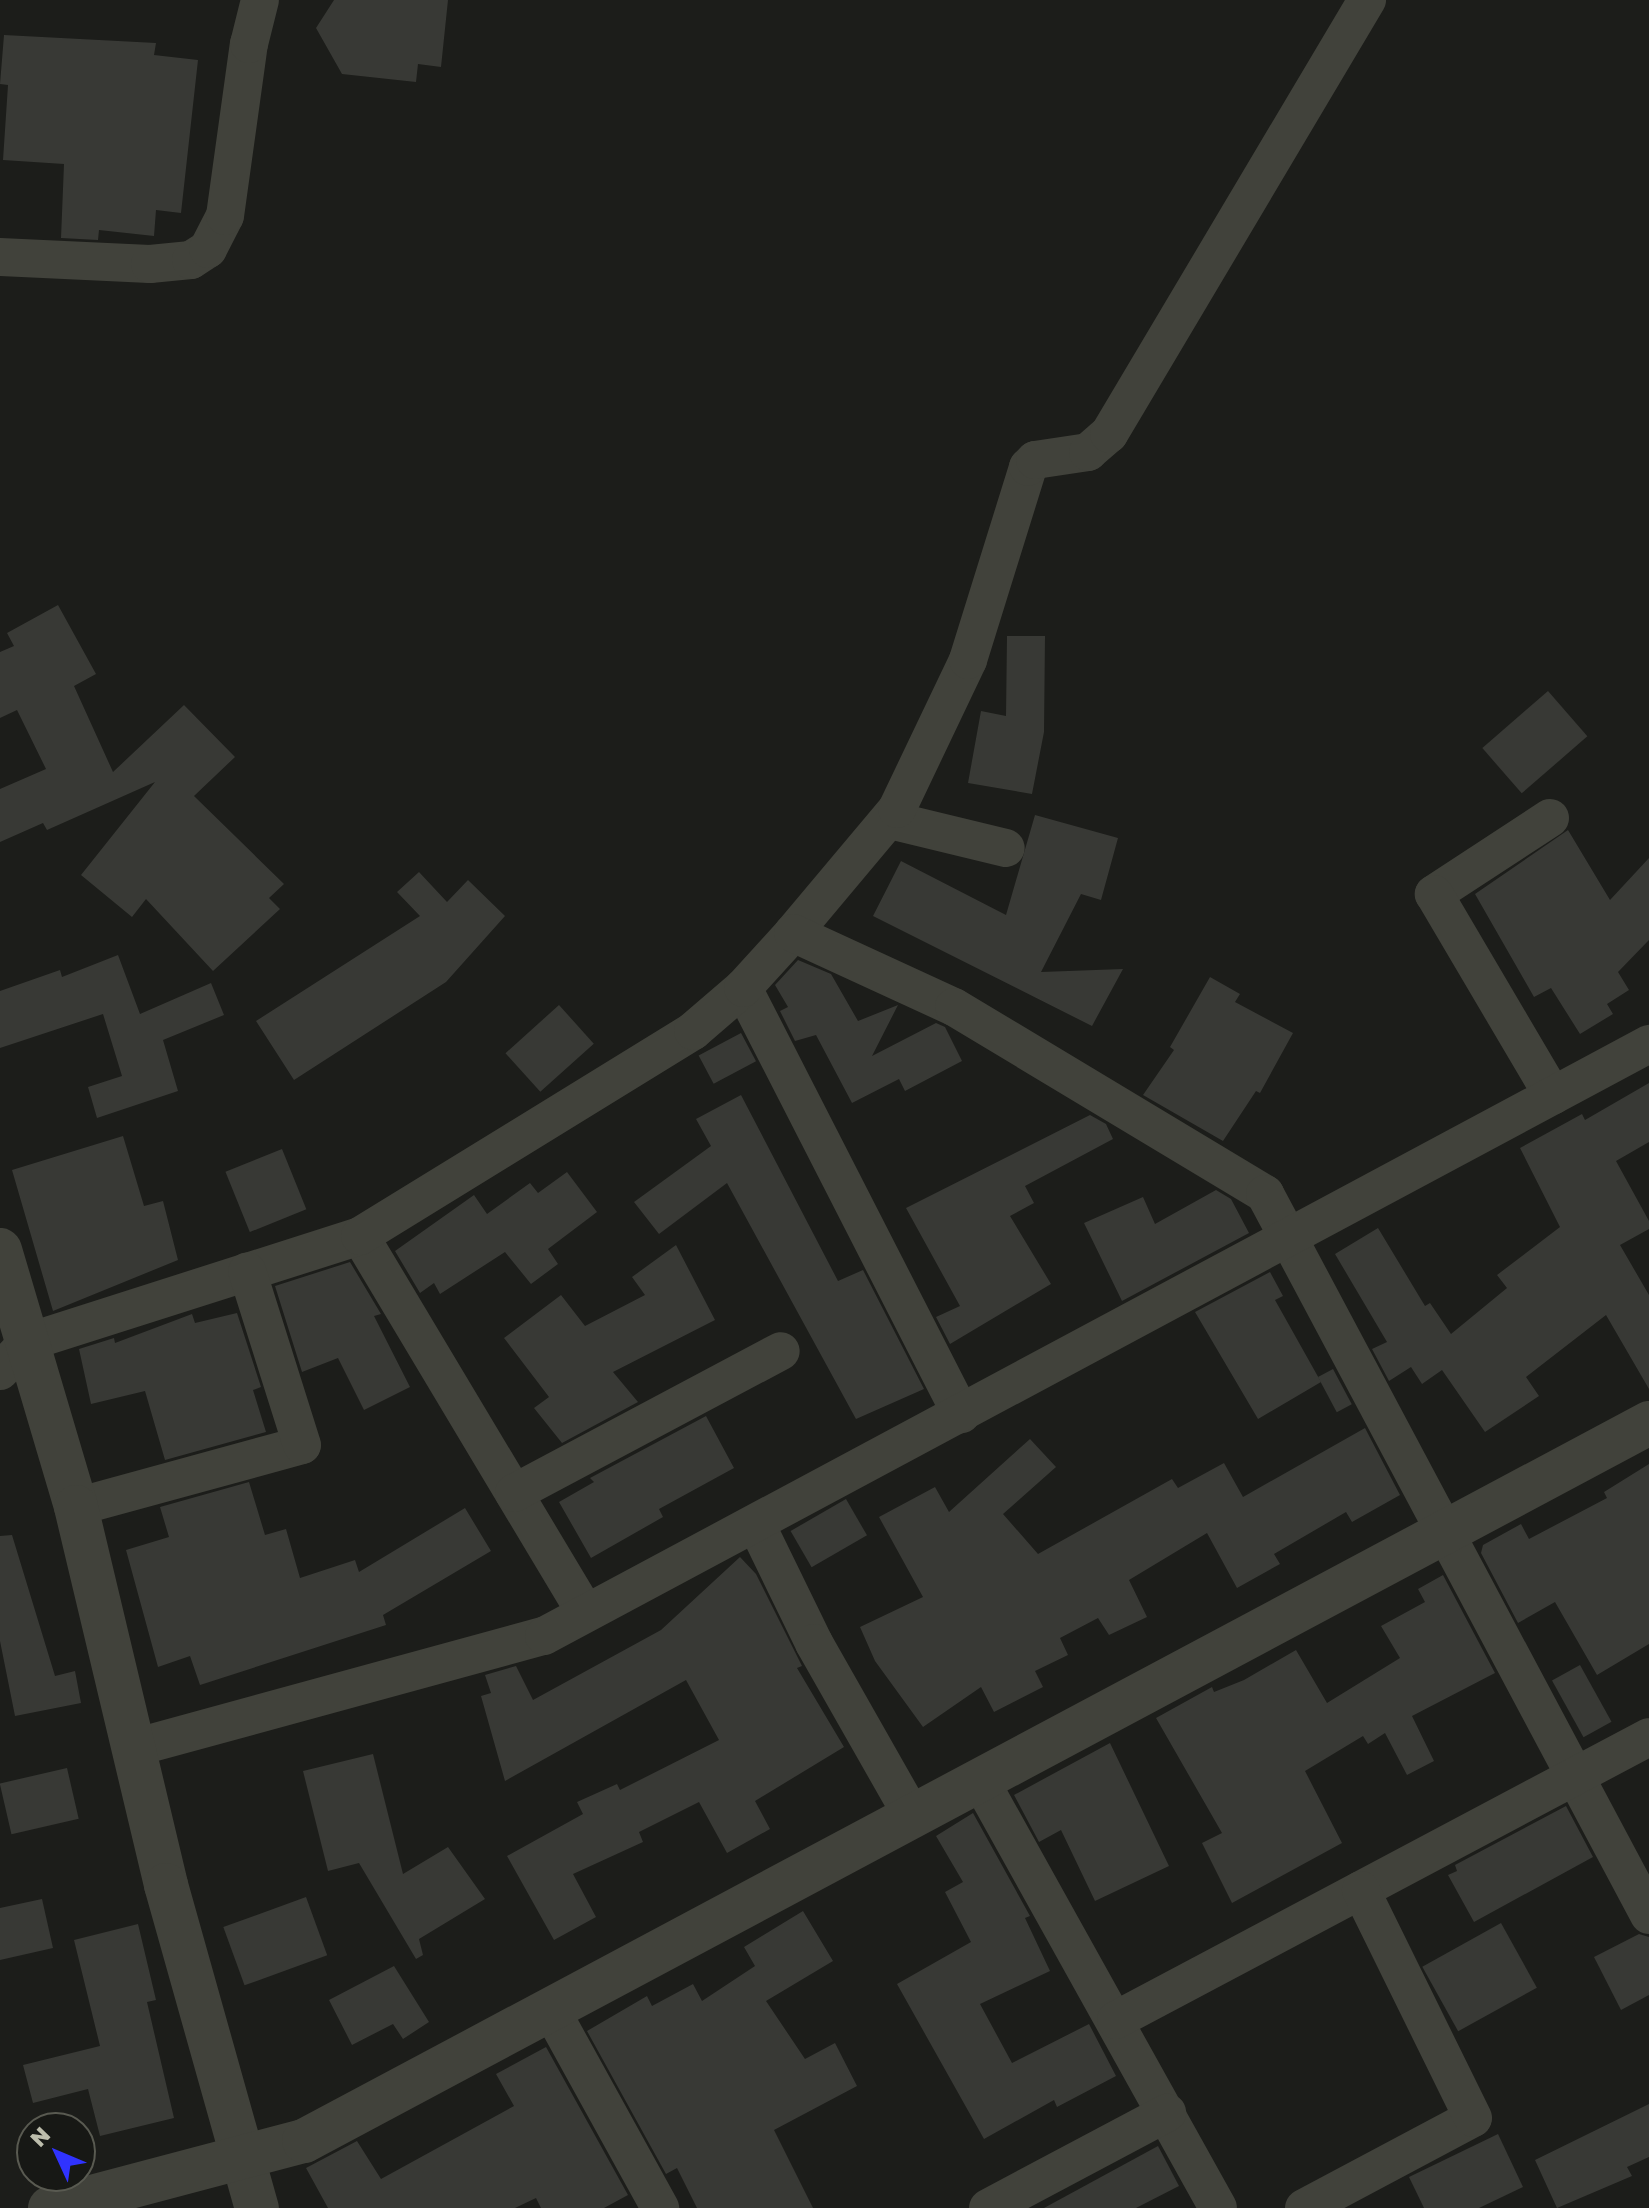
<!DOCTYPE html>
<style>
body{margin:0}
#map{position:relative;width:1649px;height:2208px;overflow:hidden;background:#1c1d1a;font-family:"Golos Text",sans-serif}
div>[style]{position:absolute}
.building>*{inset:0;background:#383935;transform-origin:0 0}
.minor>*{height:38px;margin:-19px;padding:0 19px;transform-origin:19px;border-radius:19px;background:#41423b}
.tertiary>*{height:44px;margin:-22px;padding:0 22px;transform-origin:22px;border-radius:22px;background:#41423b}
span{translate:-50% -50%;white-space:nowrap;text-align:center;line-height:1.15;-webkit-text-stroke:7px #171815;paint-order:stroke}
.north{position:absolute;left:16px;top:2112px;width:80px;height:80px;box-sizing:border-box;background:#171815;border:2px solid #595a51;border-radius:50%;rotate:314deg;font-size:22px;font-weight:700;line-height:32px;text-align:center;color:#bdbdac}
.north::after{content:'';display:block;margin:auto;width:28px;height:36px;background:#3033ff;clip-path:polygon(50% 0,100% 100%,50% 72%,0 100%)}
</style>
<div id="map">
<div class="building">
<div style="clip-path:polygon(334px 0,448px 0,441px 67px,418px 64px,416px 82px,342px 74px,316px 28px)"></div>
<div style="clip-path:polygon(4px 35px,156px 43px,154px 55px,198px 60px,181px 213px,156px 210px,154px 236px,99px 230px,98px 240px,61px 238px,64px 164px,3px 160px,8px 85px,0 84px)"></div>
<div style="clip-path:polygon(58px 605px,96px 674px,74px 686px,113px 772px,184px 705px,235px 757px,194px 796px,284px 884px,269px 898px,280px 909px,213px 971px,146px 899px,132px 917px,81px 875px,155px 782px,47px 830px,43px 823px,0 842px,0 789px,46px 769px,17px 710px,0 718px,0 652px,14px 646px,7px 633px)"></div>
<div style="clip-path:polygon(1007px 636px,1045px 636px,1044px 732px,1032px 794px,968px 783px,981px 711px,1006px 716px)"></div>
<div style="left:1548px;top:691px;width:60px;height:87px;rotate:49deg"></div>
<div style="clip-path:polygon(1035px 815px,1118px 838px,1101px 900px,1081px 894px,1041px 972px,1123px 969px,1092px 1026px,873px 916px,901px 861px,1006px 915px)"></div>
<div style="clip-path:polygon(1568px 830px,1610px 900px,1649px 858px,1649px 940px,1618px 972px,1629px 990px,1607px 1004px,1613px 1014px,1580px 1034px,1551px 988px,1534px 997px,1475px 894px)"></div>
<div style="clip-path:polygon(419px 872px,447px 902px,468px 880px,505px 916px,446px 982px,294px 1080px,256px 1021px,420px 916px,397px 892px)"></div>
<div style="clip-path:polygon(118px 955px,140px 1014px,211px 983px,224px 1015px,163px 1040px,178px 1091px,97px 1118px,88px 1087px,122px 1076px,103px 1014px,0 1048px,0 991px,60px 970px,62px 977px)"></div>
<div style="clip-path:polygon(798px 960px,831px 974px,858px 1021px,898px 1005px,872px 1056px,936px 1023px,945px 1027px,962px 1061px,905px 1091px,899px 1079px,852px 1103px,816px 1035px,795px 1041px,780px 1011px,788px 1007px,775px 985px)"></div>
<div style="clip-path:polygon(1210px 977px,1240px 994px,1235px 1002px,1293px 1033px,1260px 1093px,1256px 1091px,1223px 1141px,1143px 1095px,1174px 1050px,1170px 1047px)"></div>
<div style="left:559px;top:1005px;width:52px;height:72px;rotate:48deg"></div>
<div style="left:741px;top:1033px;width:32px;height:48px;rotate:62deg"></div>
<div style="clip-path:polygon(1649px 1083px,1649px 1142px,1616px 1161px,1649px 1221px,1649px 1229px,1620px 1245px,1649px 1295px,1649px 1389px,1606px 1315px,1526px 1377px,1539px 1396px,1485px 1432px,1442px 1370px,1422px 1384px,1411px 1367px,1389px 1381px,1372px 1349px,1387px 1342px,1335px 1254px,1378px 1228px,1425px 1306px,1430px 1303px,1451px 1334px,1507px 1288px,1497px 1275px,1560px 1227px,1520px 1148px,1582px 1114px,1585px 1120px)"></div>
<div style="clip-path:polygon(741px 1095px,838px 1281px,863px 1270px,924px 1389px,856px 1419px,727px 1183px,659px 1234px,634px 1202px,711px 1146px,696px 1119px)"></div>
<div style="clip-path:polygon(1090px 1115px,1106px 1124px,1113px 1139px,1025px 1186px,1034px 1203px,1010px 1216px,1051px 1284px,950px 1344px,936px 1317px,960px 1306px,906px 1208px)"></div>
<div style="clip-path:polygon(123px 1136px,144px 1206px,163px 1201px,178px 1260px,53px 1311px,12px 1170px)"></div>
<div style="left:282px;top:1149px;width:65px;height:61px;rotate:68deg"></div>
<div style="clip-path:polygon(567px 1172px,597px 1212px,548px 1249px,558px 1264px,531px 1284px,505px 1252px,440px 1294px,434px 1283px,420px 1293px,395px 1251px,474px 1195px,487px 1214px,530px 1183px,538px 1193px)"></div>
<div style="clip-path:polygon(1216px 1190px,1231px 1199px,1249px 1233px,1122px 1301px,1084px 1223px,1143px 1197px,1155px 1224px)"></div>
<div style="clip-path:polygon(676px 1245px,715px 1320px,613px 1372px,638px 1402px,562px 1443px,534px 1408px,549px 1397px,504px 1338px,561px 1295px,585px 1326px,645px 1295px,632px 1277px)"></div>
<div style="clip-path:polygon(350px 1262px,381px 1314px,374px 1316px,410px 1387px,364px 1410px,338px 1358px,302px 1372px,275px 1286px)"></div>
<div style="clip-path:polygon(1270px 1272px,1283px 1296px,1275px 1300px,1321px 1382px,1258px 1419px,1195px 1312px)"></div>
<div style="clip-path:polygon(237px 1313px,261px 1387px,253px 1390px,266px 1432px,165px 1460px,145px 1391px,91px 1404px,79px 1349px,114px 1338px,115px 1343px,192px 1314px,195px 1323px)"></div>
<div style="left:1333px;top:1369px;width:40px;height:17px;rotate:62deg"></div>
<div style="clip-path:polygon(706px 1416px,734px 1468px,659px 1509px,663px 1517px,591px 1558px,559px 1502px,594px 1482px,590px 1478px)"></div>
<div style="clip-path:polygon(1365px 1428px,1400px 1495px,1352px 1522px,1346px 1512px,1274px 1554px,1280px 1564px,1237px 1588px,1207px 1533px,1129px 1580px,1147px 1617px,1109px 1635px,1098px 1618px,1060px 1638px,1068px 1655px,1035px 1671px,1043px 1687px,994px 1712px,981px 1687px,923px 1727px,875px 1661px,860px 1627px,923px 1597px,879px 1517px,935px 1487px,949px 1512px,1030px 1439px,1056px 1467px,1003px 1514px,1038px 1554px,1172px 1479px,1178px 1488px,1224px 1463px,1243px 1497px)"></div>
<div style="clip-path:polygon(1649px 1464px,1649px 1644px,1597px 1675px,1555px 1602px,1518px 1623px,1481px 1553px,1483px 1545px,1521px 1524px,1529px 1539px,1607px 1498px,1604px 1492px)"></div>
<div style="clip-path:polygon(249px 1482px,265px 1535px,286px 1529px,300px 1578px,355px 1560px,359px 1572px,465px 1508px,491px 1551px,383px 1615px,386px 1625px,200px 1685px,190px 1656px,158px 1667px,126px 1550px,169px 1537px,160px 1507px)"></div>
<div style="left:846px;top:1499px;width:42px;height:64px;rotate:60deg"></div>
<div style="clip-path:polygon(12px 1535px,55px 1676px,75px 1671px,81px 1703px,15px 1716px,0 1641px,0 1536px)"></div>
<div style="clip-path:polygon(740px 1557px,756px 1574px,802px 1666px,797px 1668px,844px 1747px,755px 1801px,770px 1829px,727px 1853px,699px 1802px,639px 1832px,643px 1842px,573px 1874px,596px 1917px,554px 1940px,507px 1856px,583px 1814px,577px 1802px,617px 1784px,620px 1790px,719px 1740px,686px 1680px,505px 1781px,481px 1696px,491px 1693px,485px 1675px,516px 1666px,533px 1700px,661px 1630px)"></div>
<div style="clip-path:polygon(1443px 1575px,1495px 1673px,1412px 1716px,1434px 1761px,1407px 1775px,1385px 1733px,1368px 1744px,1363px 1736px,1305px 1771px,1342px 1843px,1232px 1903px,1202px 1843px,1222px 1833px,1156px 1718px,1212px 1687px,1214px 1692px,1244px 1680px,1296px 1650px,1327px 1703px,1400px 1658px,1381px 1626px,1425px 1602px,1418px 1589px)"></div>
<div style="left:1580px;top:1665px;width:65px;height:32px;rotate:61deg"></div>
<div style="clip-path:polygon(1110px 1743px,1169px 1866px,1095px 1901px,1061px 1830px,1039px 1842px,1014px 1795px)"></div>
<div style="clip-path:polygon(373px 1754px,403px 1874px,448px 1847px,485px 1899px,419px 1939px,423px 1955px,416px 1959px,359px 1863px,328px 1871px,303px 1771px)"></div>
<div style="left:67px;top:1768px;width:52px;height:69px;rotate:77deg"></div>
<div style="clip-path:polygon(1566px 1806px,1593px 1857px,1474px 1922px,1448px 1875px,1457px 1871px,1455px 1865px)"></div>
<div style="clip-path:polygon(973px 1813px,1030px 1916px,1025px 1918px,1050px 1971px,980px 2004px,1012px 2063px,1089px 2024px,1116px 2076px,1057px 2107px,1054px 2100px,984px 2139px,897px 1984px,971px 1942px,945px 1892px,963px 1882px,936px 1836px)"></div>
<div style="left:306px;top:1897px;width:62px;height:88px;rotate:70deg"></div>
<div style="clip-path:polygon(42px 1899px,53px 1948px,0 1960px,0 1908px)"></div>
<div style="clip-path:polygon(803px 1911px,833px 1961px,766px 2001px,805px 2059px,835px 2043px,857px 2086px,774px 2130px,813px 2208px,697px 2208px,677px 2168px,666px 2174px,587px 2031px,647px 1996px,652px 2006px,693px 1984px,702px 2001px,755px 1966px,744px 1947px)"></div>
<div style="left:1501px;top:1923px;width:74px;height:90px;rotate:61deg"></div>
<div style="clip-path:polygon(138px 1924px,156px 2000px,147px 2002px,174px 2118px,100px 2136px,88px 2089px,33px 2103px,23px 2065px,100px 2046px,74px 1940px)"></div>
<div style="clip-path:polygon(1639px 1934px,1649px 1937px,1649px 1995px,1621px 2010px,1594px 1957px)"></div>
<div style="clip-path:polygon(394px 1966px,429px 2022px,403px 2039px,393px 2024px,352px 2045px,329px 2000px)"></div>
<div style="clip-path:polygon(546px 2047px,628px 2195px,604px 2208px,541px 2208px,536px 2198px,515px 2208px,328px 2208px,306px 2168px,357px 2141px,381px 2179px,514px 2106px,496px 2074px)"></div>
<div style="clip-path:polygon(1649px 2104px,1649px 2157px,1627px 2167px,1632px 2176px,1557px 2208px,1535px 2160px)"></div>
<div style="clip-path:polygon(1498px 2134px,1523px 2187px,1479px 2208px,1424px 2208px,1409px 2177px)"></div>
<div style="clip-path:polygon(1158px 2146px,1179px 2186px,1136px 2208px,1044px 2208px)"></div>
</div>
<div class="minor">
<div style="left:0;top:257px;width:150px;rotate:2.7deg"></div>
<div style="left:150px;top:264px;width:41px;rotate:-5.6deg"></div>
<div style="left:191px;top:260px;width:20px;rotate:-33deg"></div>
<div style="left:208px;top:249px;width:37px;rotate:-63deg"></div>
<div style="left:225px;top:216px;width:174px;rotate:-82.1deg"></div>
<div style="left:249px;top:44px;width:45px;rotate:-76deg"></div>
<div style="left:1550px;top:818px;width:139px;rotate:146.8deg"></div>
<div style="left:1434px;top:894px;width:234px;rotate:59.5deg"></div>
<div style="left:890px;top:820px;width:119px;rotate:13.6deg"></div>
<div style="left:793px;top:933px;width:162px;rotate:-50deg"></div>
<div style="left:897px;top:809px;width:165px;rotate:-64.5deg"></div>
<div style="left:968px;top:660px;width:202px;rotate:-72.7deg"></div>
<div style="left:1028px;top:467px;width:10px;rotate:-45deg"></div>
<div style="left:1035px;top:460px;width:54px;rotate:-8.6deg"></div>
<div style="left:1088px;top:452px;width:28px;rotate:-41deg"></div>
<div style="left:1109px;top:434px;width:505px;rotate:-59.27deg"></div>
<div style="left:743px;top:988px;width:479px;rotate:62.9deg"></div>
<div style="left:360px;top:1236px;width:438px;rotate:59.1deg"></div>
<div style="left:0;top:1371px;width:40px;rotate:-46deg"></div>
<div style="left:28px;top:1342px;width:349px;rotate:-17.7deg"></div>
<div style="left:360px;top:1236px;width:391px;rotate:-31.6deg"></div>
<div style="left:693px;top:1031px;width:66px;rotate:-40.7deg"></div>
<div style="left:743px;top:988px;width:74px;rotate:-47.7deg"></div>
<div style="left:793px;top:933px;width:177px;rotate:24.7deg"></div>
<div style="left:954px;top:1007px;width:363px;rotate:31deg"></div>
<div style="left:1265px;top:1194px;width:817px;rotate:61.96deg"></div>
<div style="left:514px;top:1493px;width:302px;rotate:-28deg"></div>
<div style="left:76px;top:1507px;width:234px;rotate:-15.3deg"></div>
<div style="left:302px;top:1445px;width:182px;rotate:-107.5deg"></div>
<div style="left:756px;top:1524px;width:132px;rotate:64deg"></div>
<div style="left:814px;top:1643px;width:200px;rotate:60.4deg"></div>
<div style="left:137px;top:1747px;width:422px;rotate:-15.3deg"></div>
<div style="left:544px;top:1636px;width:1254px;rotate:-28.18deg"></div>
<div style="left:981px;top:1782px;width:487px;rotate:60.9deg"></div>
<div style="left:552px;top:2012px;width:224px;rotate:61.1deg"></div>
<div style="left:1116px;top:2020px;width:603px;rotate:-27.97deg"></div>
<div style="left:988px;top:2208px;width:203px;rotate:-28deg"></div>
<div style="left:1304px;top:2208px;width:191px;rotate:-28deg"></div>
<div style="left:1473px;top:2118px;width:254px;rotate:-116.2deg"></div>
</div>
<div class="tertiary">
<div style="left:0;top:1250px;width:268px;rotate:73.5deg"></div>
<div style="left:76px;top:1507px;width:389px;rotate:76.6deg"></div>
<div style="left:166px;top:1885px;width:336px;rotate:74.3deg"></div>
<div style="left:50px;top:2208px;width:263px;rotate:-14.8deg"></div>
<div style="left:304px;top:2141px;width:1525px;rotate:-28.09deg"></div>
</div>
<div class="north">N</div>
</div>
